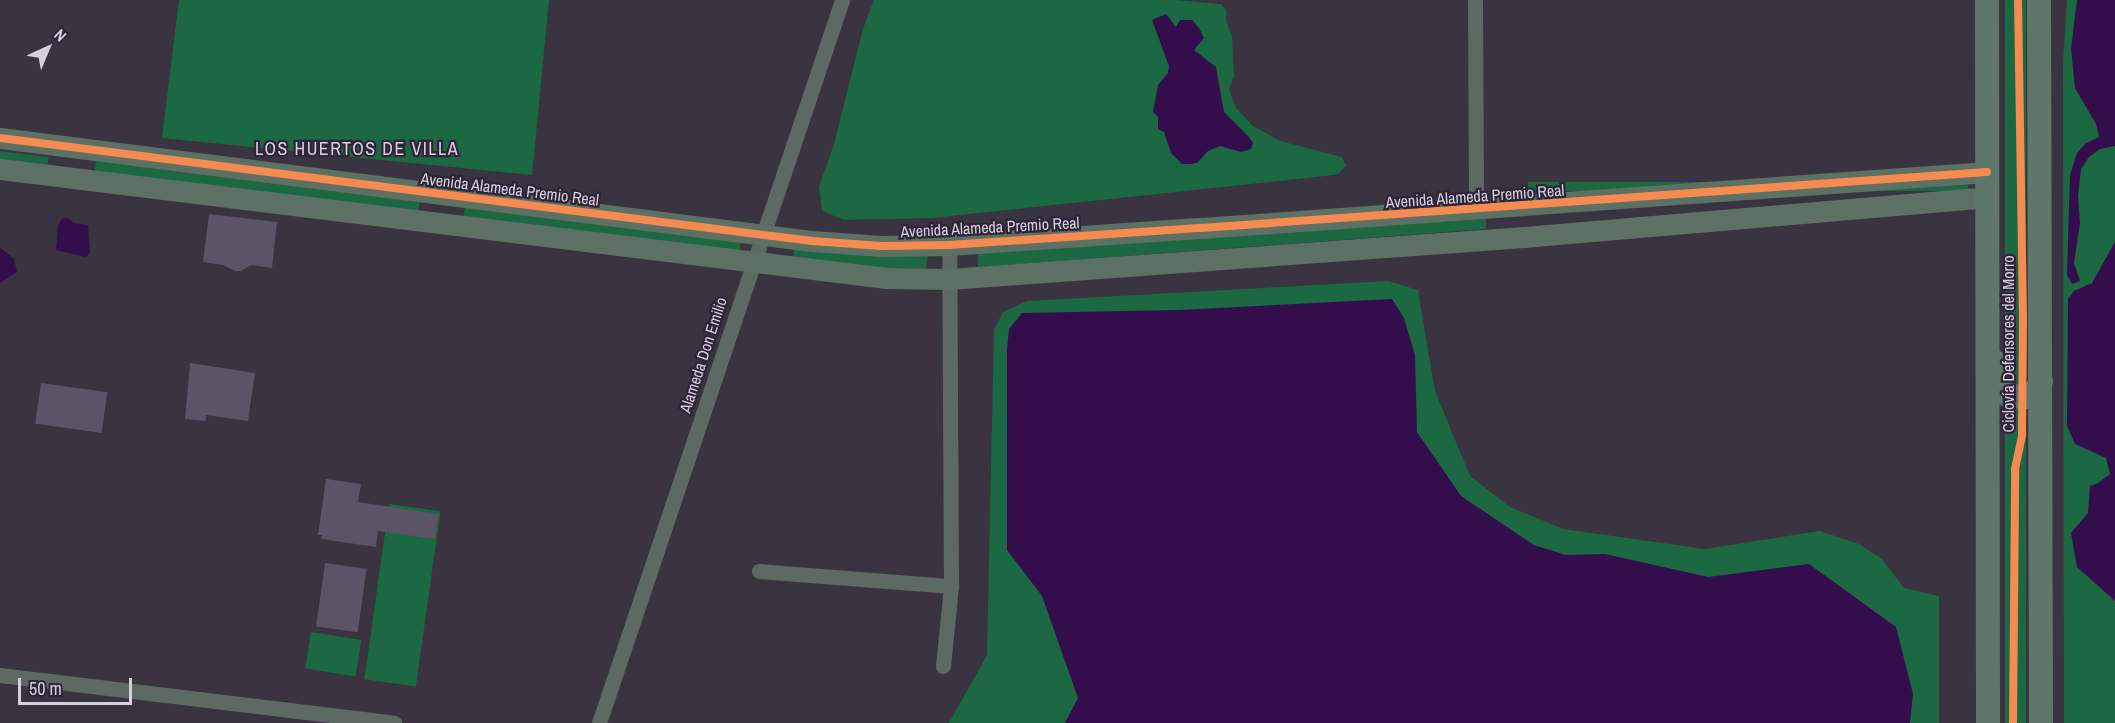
<!DOCTYPE html>
<meta charset="utf-8">
<style>
body{margin:0}
#map{position:relative;width:2115px;height:723px;overflow:hidden;background:#39343f;font-family:"Archivo Narrow",sans-serif}
div>[style]{position:absolute}
.green>*{inset:0;background:#1c6842;transform-origin:0 0}
.water>*{inset:0;background:#330d4c}
.building>*{inset:0;background:#5c5366;transform-origin:0 0}
.street>*{height:15px;margin:-7.5px;padding:0 7.5px;transform-origin:7.5px;border-radius:7.5px;background:#5d6a64}
.secondary>*{height:21px;margin:-10.5px;padding:0 10.5px;transform-origin:10.5px;border-radius:10.5px;background:#5c7064}
.primary>*{height:24px;margin:-12px;padding:0 12px;transform-origin:12px;border-radius:12px;background:#5f776a}
.cycleway>*{height:8px;margin:-4px;padding:0 4px;transform-origin:4px;border-radius:4px;background:#f68b52}
span{translate:-50% -50%;white-space:nowrap;text-align:center;line-height:1.15;-webkit-text-stroke:4.5px #2f2539;paint-order:stroke}
.street-label{font-size:16px;color:#d6d0dd}
.neighbourhood-label{font-size:18px;color:#d6d0dd;letter-spacing:1.5px}
.north{position:absolute;left:18px;top:18px;width:60px;height:60px;-webkit-text-stroke:4px #2f2539;paint-order:stroke;rotate:44deg;font-size:16px;font-weight:700;line-height:24px;text-align:center;color:#d6d0dd}
.north::after{content:'';display:block;margin:auto;width:21px;height:27px;background:#d6d0dd;clip-path:polygon(50% 0,100% 100%,50% 72%,0 100%)}
.scale{position:absolute;left:18px;top:678px;width:114px;height:27px;box-sizing:border-box;border:3px solid #d6d0dd;border-top:0;padding-left:8px;font-size:18px;line-height:21px;white-space:nowrap;color:#d6d0dd;-webkit-text-stroke:4px #2f2539;paint-order:stroke}
</style>
<div id="map">
<div class="green">
<div style="clip-path:polygon(179px 0,549px 0,532px 175px,162px 138px)"></div>
<div style="clip-path:polygon(874px 0,1176px 0,1221px 4px,1226px 10px,1226px 21px,1232px 36px,1234px 76px,1229px 89px,1236px 108px,1253px 126px,1280px 141px,1342px 157px,1346px 166px,1338px 174px,1325px 176px,932px 218px,844px 220px,822px 211px,819px 187px,834px 144px,863px 29px)"></div>
<div style="left:2005px;top:0;width:21px;height:723px"></div>
<div style="clip-path:polygon(2067px 0,2115px 0,2115px 723px,2064px 723px,2063px 62px)"></div>
<div style="left:0;top:151px;width:49px;height:12px;rotate:7deg"></div>
<div style="left:96px;top:161px;width:326px;height:13px;rotate:7deg"></div>
<div style="left:1968px;top:182px;width:9px;height:440px;rotate:90deg"></div>
<div style="left:465px;top:206px;width:278px;height:14px;rotate:7deg"></div>
<div style="clip-path:polygon(1486px 219px,1486px 229px,978px 267px,978px 251px)"></div>
<div style="clip-path:polygon(794px 247px,928px 254px,926px 269px,880px 268px,793px 259px)"></div>
<div style="clip-path:polygon(1388px 281px,1418px 290px,1435px 391px,1470px 476px,1510px 507px,1563px 529px,1705px 549px,1820px 531px,1859px 544px,1882px 559px,1904px 588px,1939px 596px,1939px 723px,949px 723px,987px 655px,994px 330px,1003px 312px,1027px 301px)"></div>
<div style="left:389px;top:504px;width:52px;height:177px;rotate:8deg"></div>
<div style="left:311px;top:632px;width:51px;height:37px;rotate:9deg"></div>
</div>
<div class="water">
<div style="clip-path:polygon(2077px 0,2115px 0,2115px 146px,2100px 149px,2089px 157px,2081px 169px,2078px 196px,2080px 223px,2074px 263px,2080px 281px,2072px 284px,2067px 275px,2070px 175px,2077px 153px,2086px 143px,2099px 137px,2096px 124px,2075px 88px,2071px 49px)"></div>
<div style="clip-path:polygon(1166px 14px,1176px 27px,1180px 20px,1192px 20px,1199px 28px,1204px 38px,1194px 50px,1216px 67px,1224px 112px,1249px 137px,1253px 143px,1251px 149px,1241px 152px,1220px 146px,1208px 151px,1197px 163px,1191px 164px,1182px 164px,1171px 153px,1164px 132px,1158px 129px,1158px 117px,1153px 112px,1158px 85px,1168px 73px,1169px 66px,1152px 20px)"></div>
<div style="clip-path:polygon(68px 218px,74px 223px,88px 225px,90px 252px,86px 257px,56px 250px,58px 225px,62px 219px)"></div>
<div style="clip-path:polygon(2115px 242px,2115px 601px,2077px 567px,2071px 533px,2088px 513px,2090px 486px,2098px 483px,2110px 474px,2106px 458px,2075px 444px,2067px 426px,2068px 299px,2074px 291px,2092px 283px)"></div>
<div style="clip-path:polygon(0 247px,14px 259px,17px 272px,0 283px)"></div>
<div style="clip-path:polygon(1392px 299px,1404px 318px,1415px 355px,1417px 432px,1461px 496px,1534px 545px,1566px 555px,1605px 554px,1708px 577px,1809px 564px,1896px 627px,1913px 694px,1910px 723px,1065px 723px,1078px 698px,1042px 596px,1007px 550px,1007px 350px,1009px 329px,1022px 313px,1179px 310px)"></div>
</div>
<div class="building">
<div style="clip-path:polygon(209px 214px,277px 222px,272px 268px,251px 265px,241px 271px,235px 271px,223px 265px,203px 262px)"></div>
<div style="clip-path:polygon(190px 363px,255px 373px,248px 421px,206px 415px,206px 421px,185px 419px)"></div>
<div style="left:41px;top:383px;width:67px;height:41px;rotate:8deg"></div>
<div style="clip-path:polygon(326px 479px,361px 484px,358px 502px,438px 514px,435px 539px,378px 531px,376px 547px,321px 539px,322px 535px,318px 535px)"></div>
<div style="left:325px;top:563px;width:42px;height:64px;rotate:8deg"></div>
</div>
<div class="street">
<div style="left:1475px;top:0;width:210px;rotate:89.7deg"></div>
<div style="left:759px;top:571px;width:193px;rotate:4.5deg"></div>
<div style="left:943px;top:666px;width:80px;rotate:-84.3deg"></div>
<div style="left:951px;top:586px;width:341px;rotate:-90.3deg"></div>
<div style="left:0;top:675px;width:397px;rotate:6.9deg"></div>
<div style="left:599px;top:723px;width:763px;rotate:-71.42deg"></div>
</div>
<div class="secondary">
<div style="left:0;top:138px;width:819px;rotate:7.23deg"></div>
<div style="left:812px;top:241px;width:70px;rotate:4.1deg"></div>
<div style="left:882px;top:246px;width:67px;rotate:-0.9deg"></div>
<div style="left:949px;top:245px;width:253px;rotate:-3.9deg"></div>
<div style="left:1201px;top:228px;width:788px;rotate:-4.08deg"></div>
<div style="left:0;top:169px;width:893px;rotate:7.01deg"></div>
<div style="left:886px;top:278px;width:63px;rotate:0.9deg"></div>
<div style="left:949px;top:279px;width:576px;rotate:-4.18deg"></div>
<div style="left:1523px;top:237px;width:465px;rotate:-4.9deg"></div>
</div>
<div class="primary">
<div style="left:1987px;top:0;width:723px;rotate:89.92deg"></div>
<div style="left:2039px;top:0;width:723px;rotate:89.84deg"></div>
<div style="left:1998px;top:363px;width:19px;rotate:90deg"></div>
<div style="left:1998px;top:382px;width:18px;rotate:52deg"></div>
<div style="left:2009px;top:396px;width:18px;rotate:3deg"></div>
<div style="left:2027px;top:397px;width:11px;rotate:-34deg"></div>
<div style="left:2036px;top:391px;width:11px;rotate:-63deg"></div>
</div>
<div class="cycleway">
<div style="left:0;top:138px;width:819px;rotate:7.23deg"></div>
<div style="left:812px;top:241px;width:70px;rotate:4.1deg"></div>
<div style="left:882px;top:246px;width:67px;rotate:-0.9deg"></div>
<div style="left:949px;top:245px;width:253px;rotate:-3.9deg"></div>
<div style="left:1201px;top:228px;width:788px;rotate:-4.08deg"></div>
<div style="left:2013px;top:723px;width:254px;rotate:-89.5deg"></div>
<div style="left:2015px;top:469px;width:35px;rotate:-78deg"></div>
<div style="left:2022px;top:435px;width:118px;rotate:-89.5deg"></div>
<div style="left:2023px;top:317px;width:317px;rotate:-90.9deg"></div>
</div>
<div class="street-label">
<span style="left:510px;top:189px;rotate:7deg">Avenida Alameda Premio Real</span>
<span style="left:1475px;top:196px;rotate:-4deg">Avenida Alameda Premio Real</span>
<span style="left:990px;top:227px;rotate:-3deg">Avenida Alameda Premio Real</span>
<span style="left:2008px;top:344px;rotate:-90deg">Ciclovía Defensores del Morro</span>
<span style="left:703px;top:355px;rotate:-72deg">Alameda Don Emilio</span>
</div>
<div class="neighbourhood-label">
<span style="left:357px;top:149px">LOS HUERTOS DE VILLA</span>
</div>
<div class="north">N</div>
<div class="scale">50 m</div>
</div>
